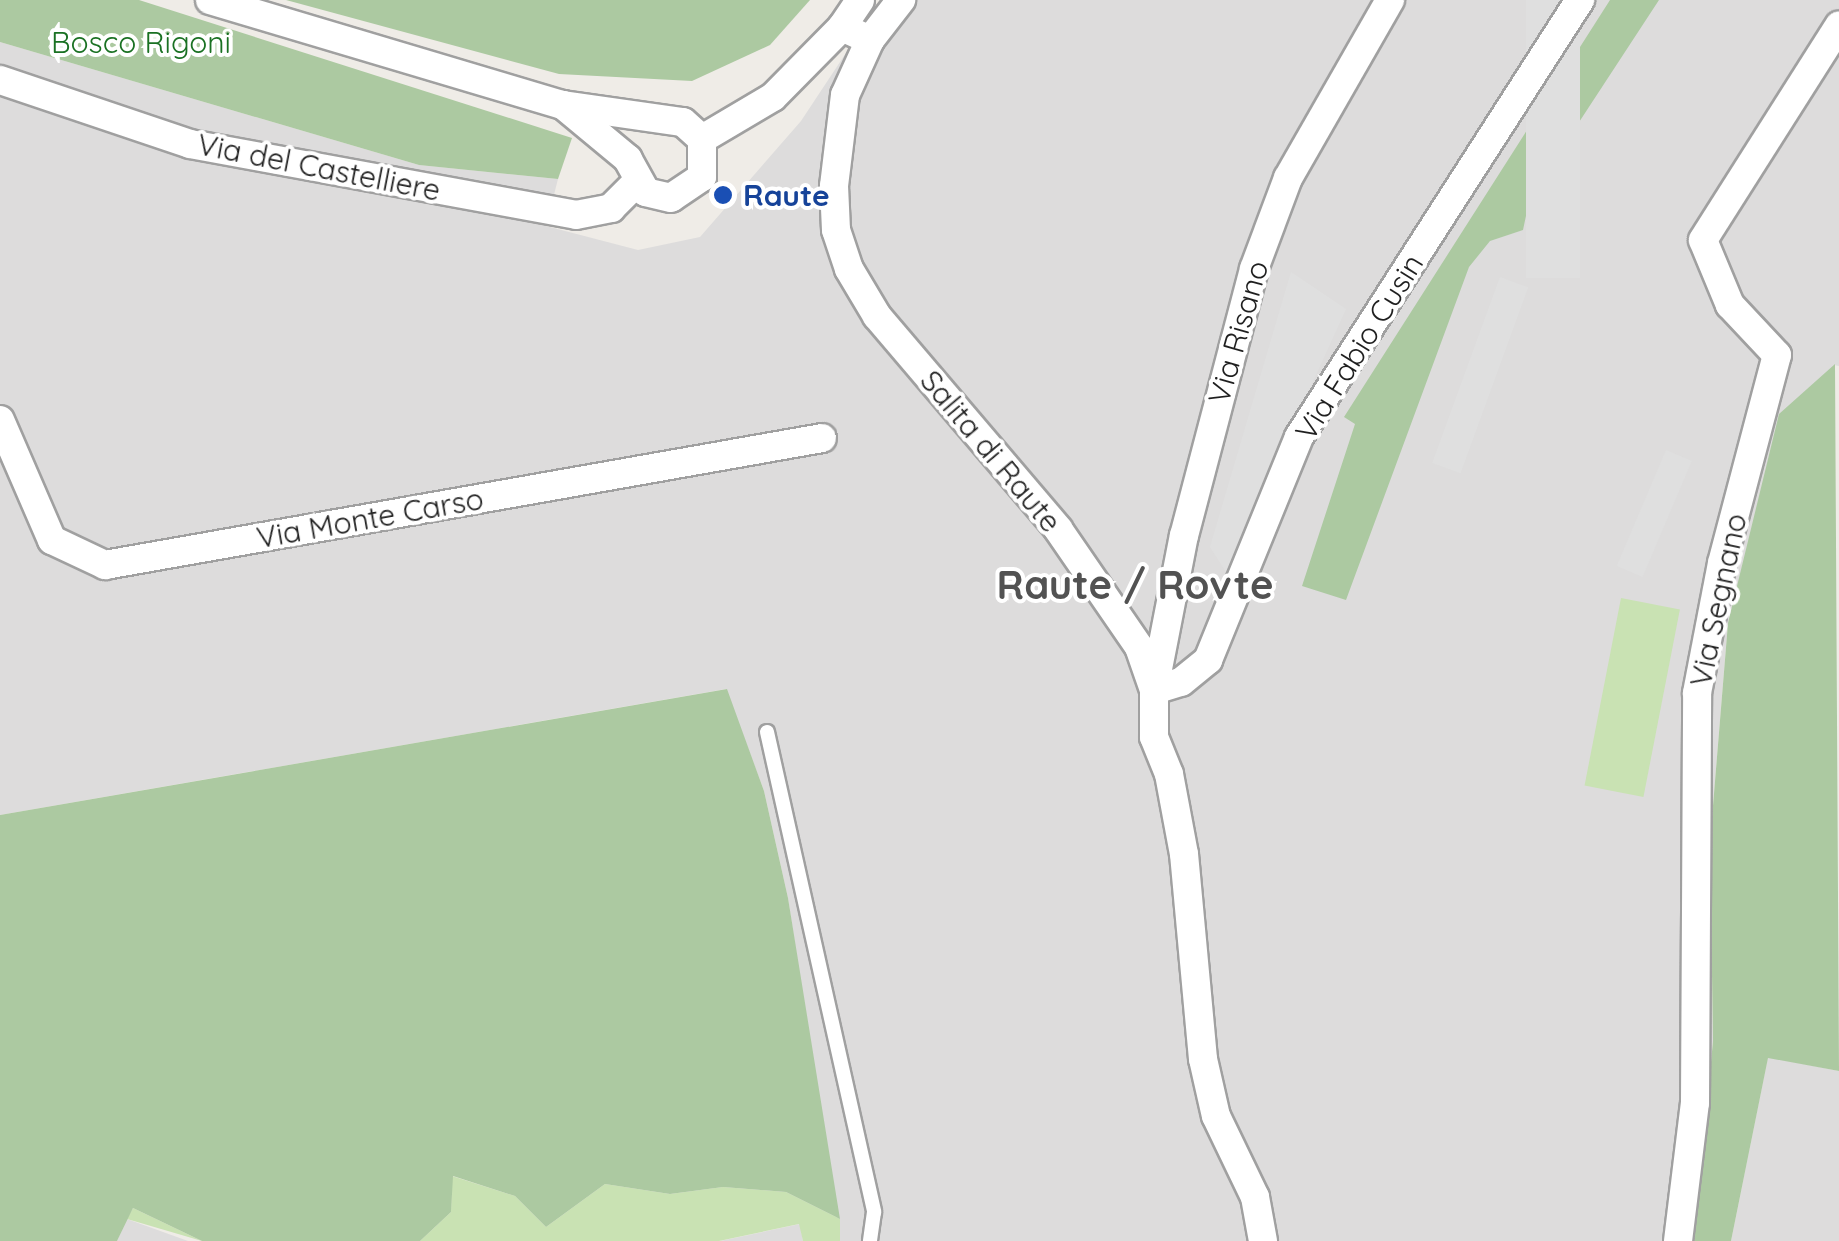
<!DOCTYPE html>
<style>
body{margin:0}
#map{position:relative;width:1839px;height:1241px;overflow:hidden;background:#efece7;font-family:Quicksand,sans-serif}
div>[style]{position:absolute}
.residential>*{inset:0;background:#dddcdc}
.grass>*{inset:0;background:#c9e2b3;transform-origin:0 0}
.forest>*{inset:0;background:#acc9a1}
.parking>*{inset:0;background:#dfdfdf;transform-origin:0 0}
.roads{filter:drop-shadow(2px 0 #a0a0a0) drop-shadow(-2px 0 #a0a0a0) drop-shadow(0 2px #a0a0a0) drop-shadow(0 -2px #a0a0a0)}
.service>*{height:14px;margin:-7px;padding:0 7px;transform-origin:7px;border-radius:7px;background:#fff}
.minor>*{height:28px;margin:-14px;padding:0 14px;transform-origin:14px;border-radius:14px;background:#fff}
.dots>*{width:28px;height:28px;translate:-50% -50%;box-sizing:border-box;border:5px solid #fff;border-radius:50%}
span{translate:-50% -50%;white-space:nowrap;text-align:center;line-height:1.15;-webkit-text-stroke:8px #fff;paint-order:stroke}
.park-label{font-size:30px;color:#1a7123}
.street-label{font-size:30px;color:#1f1f1f}
.transit-label{font-size:30px;color:#164399;font-weight:700}
.left{translate:0 -50%;text-align:left}
.district-label{font-size:40px;color:#525252;font-weight:700}
</style>
<div id="map">
<div class="residential">
<div style="clip-path:polygon(881px 0,1839px 0,1839px 366px,1834px 365px,1728px 623px,1710px 842px,1713px 1041px,1694px 1241px,840px 1241px,788px 898px,764px 791px,726px 689px,0 815px,0 42px,419px 165px,558px 179px,546px 226px,638px 250px,700px 237px,801px 121px)"></div>
<div style="clip-path:polygon(1768px 1057px,1839px 1071px,1839px 1241px,1731px 1241px)"></div>
<div style="clip-path:polygon(127px 1219px,188px 1241px,117px 1241px)"></div>
<div style="clip-path:polygon(800px 1224px,803px 1241px,720px 1241px)"></div>
</div>
<div class="grass">
<div style="left:1621px;top:598px;width:60px;height:191px;rotate:11deg"></div>
<div style="clip-path:polygon(452px 1176px,515px 1196px,546px 1227px,605px 1184px,670px 1194px,723px 1187px,786px 1192px,840px 1219px,840px 1241px,803px 1241px,799px 1224px,719px 1241px,420px 1241px,451px 1212px)"></div>
<div style="clip-path:polygon(133px 1208px,202px 1241px,127px 1219px)"></div>
</div>
<div class="forest">
<div style="clip-path:polygon(0 0,139px 0,572px 138px,558px 179px,419px 165px,0 42px)"></div>
<div style="clip-path:polygon(286px 0,810px 0,770px 45px,692px 81px,559px 74px)"></div>
<div style="clip-path:polygon(1610px 0,1659px 0,1530px 197px,1523px 230px,1490px 241px,1469px 267px,1346px 600px,1302px 586px,1355px 424px,1344px 417px)"></div>
<div style="clip-path:polygon(1835px 364px,1839px 1071px,1768px 1058px,1731px 1241px,1694px 1241px,1713px 1041px,1710px 842px,1728px 623px,1779px 414px)"></div>
<div style="clip-path:polygon(727px 689px,764px 791px,788px 898px,840px 1219px,786px 1192px,723px 1187px,670px 1194px,605px 1184px,546px 1227px,515px 1196px,453px 1176px,451px 1212px,420px 1241px,202px 1241px,133px 1208px,117px 1241px,0 1241px,0 815px)"></div>
</div>
<div class="parking">
<div style="left:1526px;top:0;width:54px;height:278px"></div>
<div style="clip-path:polygon(1291px 272px,1346px 309px,1226px 572px,1210px 547px)"></div>
<div style="left:1500px;top:277px;width:30px;height:198px;rotate:20deg"></div>
<div style="left:1666px;top:450px;width:28px;height:126px;rotate:23deg"></div>
</div>
<div class="roads">
<div class="service">
<div style="left:767px;top:732px;width:492px;rotate:77.4deg"></div>
<div style="left:874px;top:1212px;width:29px;rotate:98deg"></div>
</div>
<div class="minor">
<div style="left:210px;top:0;width:368px;rotate:16.6deg"></div>
<div style="left:563px;top:105px;width:121px;rotate:8.1deg"></div>
<div style="left:683px;top:122px;width:25px;rotate:42deg"></div>
<div style="left:702px;top:139px;width:38px;rotate:90deg"></div>
<div style="left:702px;top:177px;width:37px;rotate:146deg"></div>
<div style="left:671px;top:198px;width:26px;rotate:-167deg"></div>
<div style="left:646px;top:192px;width:38px;rotate:-119deg"></div>
<div style="left:628px;top:159px;width:85px;rotate:-140.3deg"></div>
<div style="left:1390px;top:0;width:205px;rotate:119.8deg"></div>
<div style="left:1288px;top:178px;width:97px;rotate:110.5deg"></div>
<div style="left:1254px;top:269px;width:275px;rotate:104.7deg"></div>
<div style="left:1184px;top:535px;width:158px;rotate:101deg"></div>
<div style="left:1154px;top:690px;width:28px;rotate:-17deg"></div>
<div style="left:1181px;top:682px;width:35px;rotate:-39deg"></div>
<div style="left:1208px;top:660px;width:241px;rotate:-67.8deg"></div>
<div style="left:1299px;top:437px;width:520px;rotate:-57.26deg"></div>
<div style="left:842px;top:27px;width:31px;rotate:25deg"></div>
<div style="left:870px;top:40px;width:60px;rotate:114.4deg"></div>
<div style="left:845px;top:95px;width:92px;rotate:96.9deg"></div>
<div style="left:834px;top:186px;width:44px;rotate:87.4deg"></div>
<div style="left:836px;top:230px;width:41px;rotate:71.6deg"></div>
<div style="left:849px;top:269px;width:55px;rotate:59.2deg"></div>
<div style="left:877px;top:316px;width:280px;rotate:49.6deg"></div>
<div style="left:1058px;top:529px;width:143px;rotate:55.5deg"></div>
<div style="left:1139px;top:647px;width:46px;rotate:70.8deg"></div>
<div style="left:1154px;top:690px;width:47px;rotate:90deg"></div>
<div style="left:1154px;top:737px;width:40px;rotate:68deg"></div>
<div style="left:1169px;top:774px;width:81px;rotate:79.4deg"></div>
<div style="left:1184px;top:854px;width:206px;rotate:84.7deg"></div>
<div style="left:1203px;top:1059px;width:58px;rotate:77.2deg"></div>
<div style="left:1216px;top:1116px;width:90px;rotate:64.3deg"></div>
<div style="left:1255px;top:1197px;width:45px;rotate:79.7deg"></div>
<div style="left:870px;top:40px;width:51px;rotate:-52.2deg"></div>
<div style="left:0;top:80px;width:200px;rotate:18.6deg"></div>
<div style="left:190px;top:144px;width:392px;rotate:10.4deg"></div>
<div style="left:576px;top:215px;width:36px;rotate:-11deg"></div>
<div style="left:611px;top:208px;width:35px;rotate:-45deg"></div>
<div style="left:702px;top:139px;width:82px;rotate:-30.6deg"></div>
<div style="left:773px;top:97px;width:98px;rotate:-45.4deg"></div>
<div style="left:842px;top:27px;width:32px;rotate:-56deg"></div>
<div style="left:0;top:420px;width:131px;rotate:66.6deg"></div>
<div style="left:52px;top:540px;width:59px;rotate:25.3deg"></div>
<div style="left:105px;top:565px;width:728px;rotate:-10.04deg"></div>
<div style="left:1678px;top:1241px;width:139px;rotate:-83deg"></div>
<div style="left:1695px;top:1103px;width:410px;rotate:-89.7deg"></div>
<div style="left:1697px;top:693px;width:132px;rotate:-79.1deg"></div>
<div style="left:1722px;top:563px;width:215px;rotate:-75.2deg"></div>
<div style="left:1777px;top:355px;width:69px;rotate:-133.2deg"></div>
<div style="left:1730px;top:305px;width:70px;rotate:-112.6deg"></div>
<div style="left:1703px;top:240px;width:254px;rotate:-57.6deg"></div>
</div>
</div>
<div class="dots">
<div style="left:723px;top:195px;background:#1a4fb4"></div>
</div>
<div class="park-label">
<span style="left:141px;top:42px">Bosco Rigoni</span>
</div>
<div class="street-label">
<span style="left:319px;top:167px;rotate:11deg">Via del Castelliere</span>
<span style="left:1238px;top:332px;rotate:-74deg">Via Risano</span>
<span style="left:1359px;top:347px;rotate:-58deg">Via Fabio Cusin</span>
<span style="left:991px;top:451px;rotate:50deg">Salita di Raute</span>
<span style="left:370px;top:518px;rotate:-10deg">Via Monte Carso</span>
<span style="left:1718px;top:600px;rotate:-78deg">Via Segnano</span>
</div>
<div class="transit-label">
<span class="left" style="left:743px;top:195px">Raute</span>
</div>
<div class="district-label">
<span style="left:1135px;top:584px">Raute / Rovte</span>
</div>
</div>
